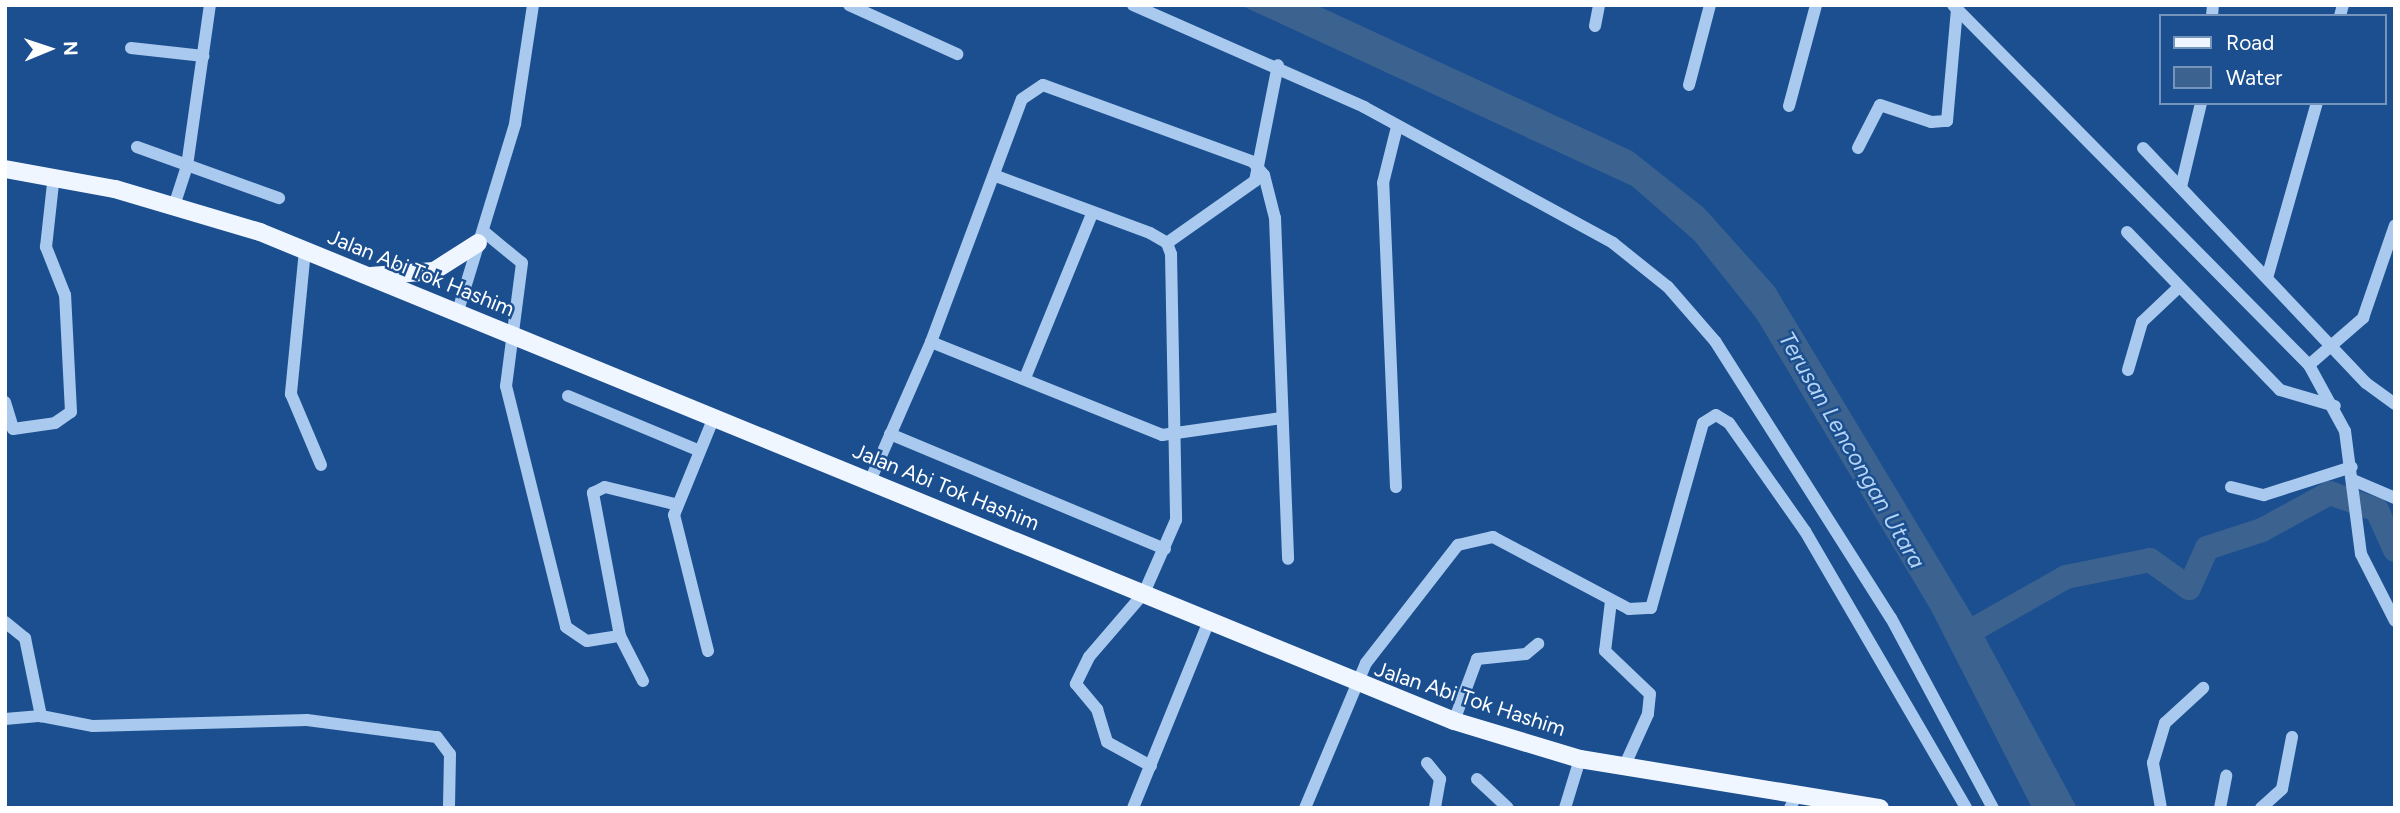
<!DOCTYPE html>
<style>
body{margin:0}
#map{position:relative;width:2400px;height:813px;overflow:hidden;background:#1b4f8f;font-family:Figtree,sans-serif}
div>[style]{position:absolute}
.water>*{inset:0;background:#3c6290}
.river>*{height:24px;margin:-12px;padding:0 12px;transform-origin:12px;border-radius:12px;background:#3c6290}
.minor>*{height:12px;margin:-6px;padding:0 6px;transform-origin:6px;border-radius:6px;background:#a9c9ee}
.major>*{height:18px;margin:-9px;padding:0 9px;transform-origin:9px;border-radius:9px;background:#f0f6ff}
span{translate:-50% -50%;white-space:nowrap;text-align:center;line-height:1.15;-webkit-text-stroke:5px #1b4f8f;paint-order:stroke}
.street-label{font-size:21px;color:#fff}
.water-label{font-size:23px;color:#b5d3f5;font-style:italic}
.frame{position:absolute;inset:0;border:7px solid #fff;pointer-events:none}
.legend{position:absolute;left:2159px;top:14px;width:228px;height:91px;box-sizing:border-box;background:#1b4f8f;border:2px solid #7695bc;margin:0;padding:9px 12px;list-style:none;font-size:21px;color:#fff}
.legend li{display:flex;align-items:center;gap:14px;height:35px}
.legend b{width:35px;border:2px solid #7695bc}
.north{position:absolute;left:14px;top:14px;width:70px;height:70px;-webkit-text-stroke:5px #1b4f8f;paint-order:stroke;rotate:88deg;font-size:19px;font-weight:700;line-height:28px;text-align:center;color:#fff}
.north::after{content:'';display:block;margin:auto;width:24px;height:32px;background:#fff;clip-path:polygon(50% 0,100% 100%,50% 72%,0 100%)}
</style>
<div id="map">
<div class="water">
<div style="clip-path:polygon(1240px 5px,1316px 5px,1632px 151px,1704px 208px,1774px 286px,1981px 630px,2077px 808px,2032px 808px,1931px 610px,1757px 319px,1694px 240px,1632px 186px)"></div>
</div>
<div class="river">
<div style="left:1962px;top:636px;width:120px;rotate:-29.6deg"></div>
<div style="left:2066px;top:577px;width:86px;rotate:-11.4deg"></div>
<div style="left:2150px;top:560px;width:48px;rotate:35.7deg"></div>
<div style="left:2189px;top:588px;width:44px;rotate:-65.8deg"></div>
<div style="left:2207px;top:548px;width:58px;rotate:-18.1deg"></div>
<div style="left:2262px;top:530px;width:77px;rotate:-28.6deg"></div>
<div style="left:2330px;top:493px;width:50px;rotate:19.9deg"></div>
<div style="left:2377px;top:510px;width:44px;rotate:65.8deg"></div>
</div>
<div class="minor">
<div style="left:849px;top:5px;width:119px;rotate:24.4deg"></div>
<div style="left:1133px;top:5px;width:253px;rotate:23.8deg"></div>
<div style="left:1364px;top:107px;width:284px;rotate:28.6deg"></div>
<div style="left:1613px;top:243px;width:70px;rotate:38.7deg"></div>
<div style="left:1668px;top:287px;width:72px;rotate:49deg"></div>
<div style="left:1715px;top:341px;width:328px;rotate:57.6deg"></div>
<div style="left:1891px;top:618px;width:216px;rotate:61.8deg"></div>
<div style="left:1953px;top:5px;width:506px;rotate:45.32deg"></div>
<div style="left:2309px;top:365px;width:75px;rotate:61.4deg"></div>
<div style="left:2345px;top:431px;width:124px;rotate:82.6deg"></div>
<div style="left:2361px;top:554px;width:75px;rotate:63.1deg"></div>
<div style="left:2212px;top:16px;width:11px;rotate:-85deg"></div>
<div style="left:2340px;top:16px;width:11px;rotate:-75deg"></div>
<div style="left:1595px;top:26px;width:21px;rotate:-79deg"></div>
<div style="left:131px;top:48px;width:73px;rotate:6.3deg"></div>
<div style="left:1689px;top:85px;width:83px;rotate:-75.3deg"></div>
<div style="left:1789px;top:106px;width:105px;rotate:-75deg"></div>
<div style="left:137px;top:147px;width:151px;rotate:19.8deg"></div>
<div style="left:1858px;top:148px;width:48px;rotate:-62.9deg"></div>
<div style="left:1880px;top:105px;width:54px;rotate:18.4deg"></div>
<div style="left:1931px;top:122px;width:16px;rotate:-4deg"></div>
<div style="left:1947px;top:121px;width:111px;rotate:-84.9deg"></div>
<div style="left:2143px;top:148px;width:324px;rotate:46.5deg"></div>
<div style="left:2366px;top:383px;width:36px;rotate:36deg"></div>
<div style="left:996px;top:176px;width:164px;rotate:20.3deg"></div>
<div style="left:1150px;top:233px;width:20px;rotate:30deg"></div>
<div style="left:1167px;top:243px;width:12px;rotate:70deg"></div>
<div style="left:1171px;top:254px;width:266px;rotate:88.9deg"></div>
<div style="left:1176px;top:520px;width:80px;rotate:113.7deg"></div>
<div style="left:1144px;top:593px;width:84px;rotate:130.7deg"></div>
<div style="left:1089px;top:657px;width:30px;rotate:116deg"></div>
<div style="left:1076px;top:684px;width:33px;rotate:50deg"></div>
<div style="left:1097px;top:709px;width:34px;rotate:73deg"></div>
<div style="left:1107px;top:742px;width:50px;rotate:28.6deg"></div>
<div style="left:2181px;top:187px;width:86px;rotate:-76.6deg"></div>
<div style="left:174px;top:206px;width:42px;rotate:-72deg"></div>
<div style="left:187px;top:166px;width:163px;rotate:-81.9deg"></div>
<div style="left:483px;top:231px;width:50px;rotate:39.4deg"></div>
<div style="left:522px;top:263px;width:124px;rotate:97.4deg"></div>
<div style="left:506px;top:386px;width:248px;rotate:76deg"></div>
<div style="left:566px;top:627px;width:25px;rotate:34deg"></div>
<div style="left:587px;top:641px;width:33px;rotate:-9deg"></div>
<div style="left:2127px;top:232px;width:220px;rotate:45.9deg"></div>
<div style="left:2280px;top:390px;width:57px;rotate:16.2deg"></div>
<div style="left:1167px;top:243px;width:108px;rotate:-35.2deg"></div>
<div style="left:1255px;top:181px;width:118px;rotate:-78.8deg"></div>
<div style="left:305px;top:250px;width:145px;rotate:95.6deg"></div>
<div style="left:291px;top:394px;width:77px;rotate:67.1deg"></div>
<div style="left:2267px;top:278px;width:182px;rotate:-74.1deg"></div>
<div style="left:457px;top:314px;width:199px;rotate:-73deg"></div>
<div style="left:515px;top:124px;width:120px;rotate:-81.4deg"></div>
<div style="left:931px;top:342px;width:249px;rotate:21.9deg"></div>
<div style="left:1162px;top:435px;width:121px;rotate:-8.1deg"></div>
<div style="left:2309px;top:365px;width:72px;rotate:-41deg"></div>
<div style="left:2363px;top:318px;width:98px;rotate:-71deg"></div>
<div style="left:2128px;top:370px;width:50px;rotate:-73.7deg"></div>
<div style="left:2142px;top:322px;width:51px;rotate:-43.4deg"></div>
<div style="left:1025px;top:378px;width:175px;rotate:-67.8deg"></div>
<div style="left:568px;top:396px;width:141px;rotate:22.6deg"></div>
<div style="left:5px;top:402px;width:28px;rotate:73deg"></div>
<div style="left:13px;top:429px;width:42px;rotate:-8.1deg"></div>
<div style="left:55px;top:423px;width:19px;rotate:-35deg"></div>
<div style="left:71px;top:412px;width:117px;rotate:-92.9deg"></div>
<div style="left:65px;top:295px;width:52px;rotate:-111.6deg"></div>
<div style="left:46px;top:247px;width:72px;rotate:-83.7deg"></div>
<div style="left:890px;top:434px;width:298px;rotate:22.7deg"></div>
<div style="left:2353px;top:480px;width:46px;rotate:23.2deg"></div>
<div style="left:870px;top:481px;width:152px;rotate:-66.3deg"></div>
<div style="left:931px;top:342px;width:259px;rotate:-69.5deg"></div>
<div style="left:1022px;top:99px;width:25px;rotate:-34deg"></div>
<div style="left:1043px;top:85px;width:224px;rotate:20.1deg"></div>
<div style="left:1253px;top:162px;width:17px;rotate:50deg"></div>
<div style="left:1264px;top:175px;width:44px;rotate:75.7deg"></div>
<div style="left:1275px;top:218px;width:341px;rotate:87.8deg"></div>
<div style="left:1396px;top:487px;width:304px;rotate:-92.4deg"></div>
<div style="left:1383px;top:183px;width:58px;rotate:-76deg"></div>
<div style="left:2231px;top:487px;width:34px;rotate:14deg"></div>
<div style="left:2264px;top:495px;width:92px;rotate:-17.7deg"></div>
<div style="left:1611px;top:601px;width:50px;rotate:96.8deg"></div>
<div style="left:1605px;top:651px;width:62px;rotate:43.7deg"></div>
<div style="left:1650px;top:694px;width:20px;rotate:96deg"></div>
<div style="left:1648px;top:714px;width:58px;rotate:114.4deg"></div>
<div style="left:5px;top:622px;width:26px;rotate:39deg"></div>
<div style="left:25px;top:638px;width:80px;rotate:78.4deg"></div>
<div style="left:708px;top:651px;width:140px;rotate:-104deg"></div>
<div style="left:674px;top:515px;width:100px;rotate:-67.8deg"></div>
<div style="left:643px;top:681px;width:51px;rotate:-117.1deg"></div>
<div style="left:620px;top:636px;width:146px;rotate:-100.7deg"></div>
<div style="left:593px;top:493px;width:13px;rotate:-27deg"></div>
<div style="left:605px;top:487px;width:72px;rotate:13.7deg"></div>
<div style="left:5px;top:719px;width:36px;rotate:-5deg"></div>
<div style="left:41px;top:716px;width:53px;rotate:10.9deg"></div>
<div style="left:93px;top:726px;width:214px;rotate:-1.6deg"></div>
<div style="left:307px;top:720px;width:131px;rotate:7.5deg"></div>
<div style="left:437px;top:737px;width:21px;rotate:53deg"></div>
<div style="left:450px;top:754px;width:54px;rotate:91.1deg"></div>
<div style="left:1454px;top:721px;width:66px;rotate:-69.6deg"></div>
<div style="left:1477px;top:659px;width:49px;rotate:-5.8deg"></div>
<div style="left:1526px;top:654px;width:16px;rotate:-40deg"></div>
<div style="left:1427px;top:763px;width:21px;rotate:51deg"></div>
<div style="left:1440px;top:779px;width:29px;rotate:100deg"></div>
<div style="left:1477px;top:779px;width:42px;rotate:43.1deg"></div>
<div style="left:1133px;top:808px;width:200px;rotate:-67.9deg"></div>
<div style="left:1305px;top:808px;width:157px;rotate:-67.2deg"></div>
<div style="left:1366px;top:663px;width:150px;rotate:-52.1deg"></div>
<div style="left:1458px;top:545px;width:36px;rotate:-13deg"></div>
<div style="left:1493px;top:537px;width:154px;rotate:27.9deg"></div>
<div style="left:1629px;top:609px;width:22px;rotate:-3deg"></div>
<div style="left:1651px;top:608px;width:192px;rotate:-74.3deg"></div>
<div style="left:1703px;top:423px;width:15px;rotate:-32deg"></div>
<div style="left:1716px;top:415px;width:15px;rotate:32deg"></div>
<div style="left:1729px;top:423px;width:132px;rotate:54.9deg"></div>
<div style="left:1805px;top:531px;width:320px;rotate:59.8deg"></div>
<div style="left:1565px;top:808px;width:51px;rotate:-73deg"></div>
<div style="left:1790px;top:808px;width:16px;rotate:-63deg"></div>
<div style="left:2161px;top:808px;width:46px;rotate:-100.1deg"></div>
<div style="left:2153px;top:763px;width:42px;rotate:-73.3deg"></div>
<div style="left:2165px;top:723px;width:52px;rotate:-42.6deg"></div>
<div style="left:2220px;top:808px;width:33px;rotate:-79deg"></div>
<div style="left:2261px;top:808px;width:28px;rotate:-42deg"></div>
<div style="left:2282px;top:789px;width:53px;rotate:-79.1deg"></div>
</div>
<div class="major">
<div style="left:5px;top:169px;width:112px;rotate:10.3deg"></div>
<div style="left:115px;top:189px;width:151px;rotate:16.5deg"></div>
<div style="left:260px;top:232px;width:1290px;rotate:22.27deg"></div>
<div style="left:1454px;top:721px;width:132px;rotate:16.8deg"></div>
<div style="left:1580px;top:759px;width:304px;rotate:9.3deg"></div>
<div style="left:371px;top:276px;width:63px;rotate:-4.5deg"></div>
<div style="left:434px;top:271px;width:52px;rotate:-32.5deg"></div>
</div>
<div class="street-label">
<span style="left:421px;top:273px;rotate:22deg">Jalan Abi Tok Hashim</span>
<span style="left:946px;top:487px;rotate:22deg">Jalan Abi Tok Hashim</span>
<span style="left:1470px;top:699px;rotate:18deg">Jalan Abi Tok Hashim</span>
</div>
<div class="water-label">
<span style="left:1852px;top:450px;rotate:60deg">Terusan Lencongan Utara</span>
</div>
<div class="frame"></div>
<ul class="legend">
<li><b style="height:9px;background:#f0f6ff"></b>Road</li>
<li><b style="height:19px;background:#3c6290"></b>Water</li>
</ul>
<div class="north">N</div>
</div>
